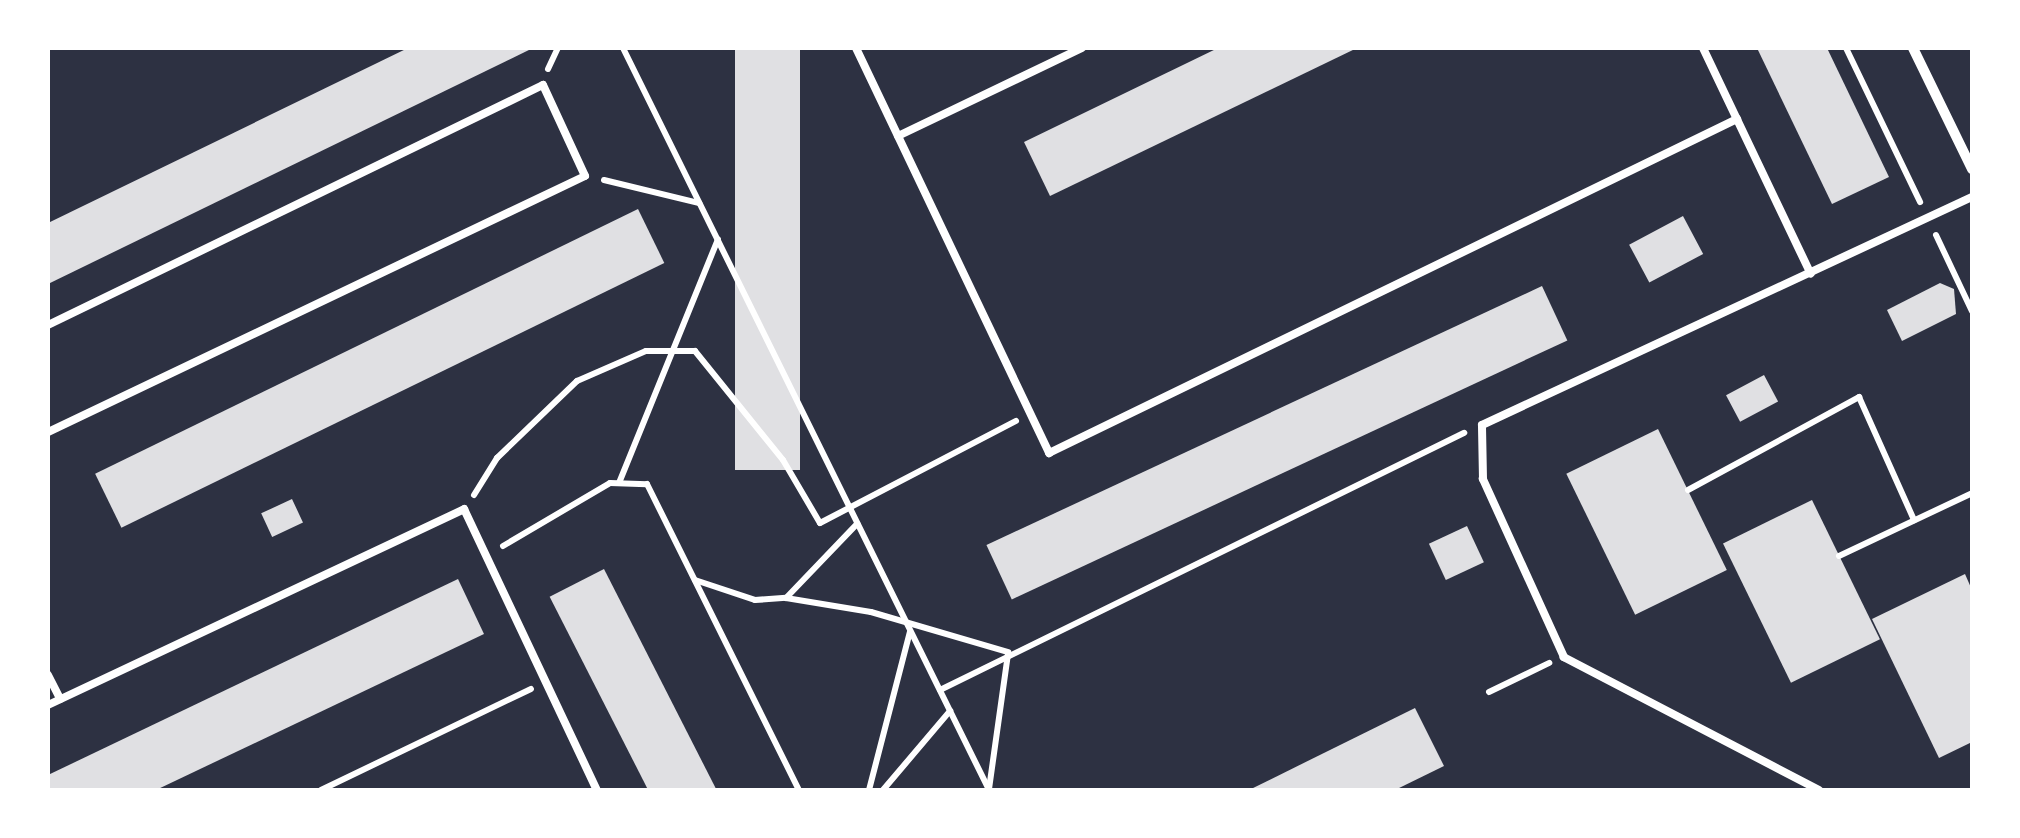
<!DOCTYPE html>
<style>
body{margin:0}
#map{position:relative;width:2020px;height:838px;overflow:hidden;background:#2d3142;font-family:"Fira Sans",sans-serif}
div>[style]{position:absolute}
.building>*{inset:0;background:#e0e0e3;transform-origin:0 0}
.path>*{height:6px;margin:-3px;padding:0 3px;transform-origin:3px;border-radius:3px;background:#fff}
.service>*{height:8px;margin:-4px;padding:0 4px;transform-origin:4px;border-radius:4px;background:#fff}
.minor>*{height:10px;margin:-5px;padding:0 5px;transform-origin:5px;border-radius:5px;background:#fff}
span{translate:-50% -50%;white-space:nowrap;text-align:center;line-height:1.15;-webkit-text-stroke:10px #fff;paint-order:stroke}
.frame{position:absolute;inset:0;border:50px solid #fff;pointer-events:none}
</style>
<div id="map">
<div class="building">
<div style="clip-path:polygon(408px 48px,533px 48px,48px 284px,48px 223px)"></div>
<div style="left:735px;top:48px;width:65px;height:422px"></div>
<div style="clip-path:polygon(1218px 48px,1357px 48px,1050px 196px,1024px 142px)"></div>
<div style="clip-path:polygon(1757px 48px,1827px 48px,1889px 177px,1832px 204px)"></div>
<div style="left:638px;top:209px;width:60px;height:604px;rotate:64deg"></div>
<div style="left:1683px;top:216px;width:43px;height:61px;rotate:62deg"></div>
<div style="clip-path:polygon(1940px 283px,1954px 289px,1956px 314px,1902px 341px,1887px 310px)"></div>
<div style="left:1542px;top:286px;width:60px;height:613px;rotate:65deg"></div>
<div style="left:1764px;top:375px;width:30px;height:43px;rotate:62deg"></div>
<div style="left:1658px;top:429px;width:157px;height:102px;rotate:64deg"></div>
<div style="left:292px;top:499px;width:26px;height:34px;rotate:65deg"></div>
<div style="left:1812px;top:500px;width:155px;height:99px;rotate:64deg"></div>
<div style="left:1467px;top:526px;width:40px;height:42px;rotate:65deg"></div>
<div style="left:604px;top:569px;width:248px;height:61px;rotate:63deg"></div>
<div style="clip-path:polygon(1965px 574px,1972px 590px,1972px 742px,1939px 758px,1872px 619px)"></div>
<div style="clip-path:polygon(458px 579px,484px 634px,156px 790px,48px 790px,48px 775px)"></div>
<div style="clip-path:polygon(1415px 708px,1444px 766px,1395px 790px,1249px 790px)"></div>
</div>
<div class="path">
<div style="left:623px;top:48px;width:827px;rotate:63.74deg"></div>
<div style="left:1846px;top:48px;width:171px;rotate:64.3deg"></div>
<div style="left:548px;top:69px;width:23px;rotate:-65deg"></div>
<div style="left:604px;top:180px;width:98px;rotate:13.6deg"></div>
<div style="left:1936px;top:235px;width:84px;rotate:64.7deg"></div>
<div style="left:619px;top:483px;width:263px;rotate:-67.9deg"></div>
<div style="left:1688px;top:490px;width:195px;rotate:-28.5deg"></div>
<div style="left:1859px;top:397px;width:135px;rotate:65.9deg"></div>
<div style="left:474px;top:495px;width:44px;rotate:-58.1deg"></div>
<div style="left:497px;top:458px;width:111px;rotate:-43.9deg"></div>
<div style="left:577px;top:381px;width:75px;rotate:-23.5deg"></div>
<div style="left:646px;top:351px;width:49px"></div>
<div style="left:695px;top:351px;width:140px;rotate:51.1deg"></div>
<div style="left:783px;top:460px;width:73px;rotate:59.6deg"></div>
<div style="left:820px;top:523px;width:221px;rotate:-27.5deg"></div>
<div style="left:503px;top:546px;width:124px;rotate:-30.5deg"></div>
<div style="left:610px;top:483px;width:37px;rotate:2deg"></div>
<div style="left:647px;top:484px;width:342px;rotate:63.6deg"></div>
<div style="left:1839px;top:556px;width:147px;rotate:-25.3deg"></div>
<div style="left:695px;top:580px;width:63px;rotate:18.4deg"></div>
<div style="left:755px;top:600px;width:31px;rotate:-4deg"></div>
<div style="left:786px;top:598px;width:103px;rotate:-46.2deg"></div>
<div style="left:786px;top:598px;width:86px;rotate:9.4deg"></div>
<div style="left:871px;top:612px;width:143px;rotate:16.3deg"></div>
<div style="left:940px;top:690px;width:584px;rotate:-26.13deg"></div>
<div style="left:1489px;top:692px;width:67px;rotate:-25.8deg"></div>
<div style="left:989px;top:789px;width:136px;rotate:-82deg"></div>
<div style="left:321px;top:790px;width:233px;rotate:-25.7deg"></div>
<div style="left:869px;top:790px;width:163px;rotate:-75.5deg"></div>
<div style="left:883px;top:790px;width:104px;rotate:-49.7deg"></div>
</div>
<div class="service">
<div style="left:856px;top:48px;width:449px;rotate:64.5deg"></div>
<div style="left:1049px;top:453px;width:765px;rotate:-25.89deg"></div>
<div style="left:1703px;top:48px;width:250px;rotate:64.5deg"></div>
<div style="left:898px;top:136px;width:204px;rotate:-25.6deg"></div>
<div style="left:48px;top:325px;width:550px;rotate:-25.87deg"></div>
<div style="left:543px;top:85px;width:100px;rotate:65.2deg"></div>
<div style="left:585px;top:176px;width:595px;rotate:154.51deg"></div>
<div style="left:48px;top:675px;width:27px;rotate:63deg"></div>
<div style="left:48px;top:705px;width:460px;rotate:-25.2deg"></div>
<div style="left:464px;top:509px;width:311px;rotate:64.7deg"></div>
<div style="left:1819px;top:790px;width:288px;rotate:-152.5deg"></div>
<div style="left:1564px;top:657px;width:196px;rotate:-114.5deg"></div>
<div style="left:1483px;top:479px;width:54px;rotate:-91.1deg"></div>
<div style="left:1482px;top:425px;width:540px;rotate:-24.95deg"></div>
</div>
<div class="minor">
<div style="left:1913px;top:48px;width:135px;rotate:64deg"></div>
</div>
<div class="frame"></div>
</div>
